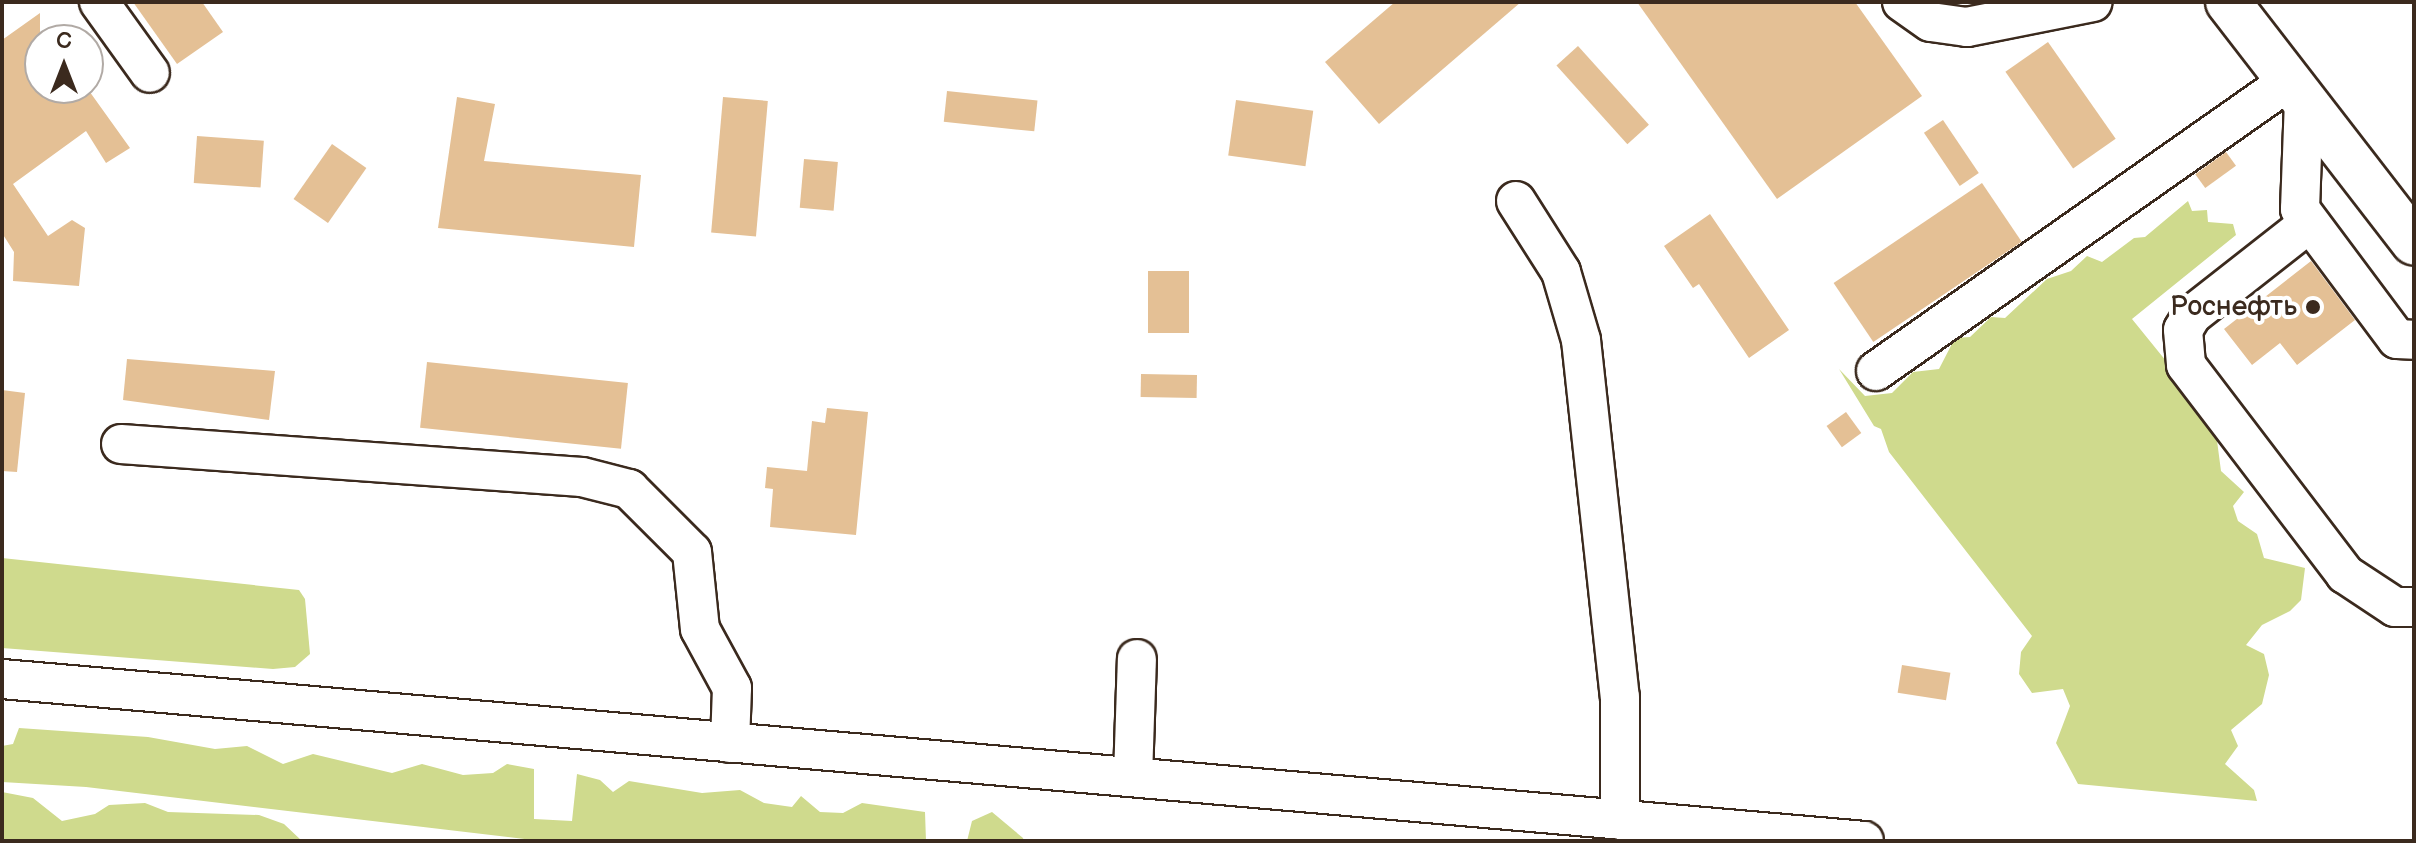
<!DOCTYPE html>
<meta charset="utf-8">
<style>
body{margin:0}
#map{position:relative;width:2416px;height:843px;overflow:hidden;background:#fff;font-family:"Balsamiq Sans",sans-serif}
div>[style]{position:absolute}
.green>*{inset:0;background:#cfda8d}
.building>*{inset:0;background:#e4c095;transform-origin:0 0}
.roads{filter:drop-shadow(2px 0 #3b2a1e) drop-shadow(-2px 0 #3b2a1e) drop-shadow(0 2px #3b2a1e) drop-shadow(0 -2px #3b2a1e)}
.minor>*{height:38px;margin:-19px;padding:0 19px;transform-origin:19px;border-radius:19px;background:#fff}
.major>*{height:44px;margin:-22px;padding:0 22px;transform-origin:22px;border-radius:22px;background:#fff}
.dots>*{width:22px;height:22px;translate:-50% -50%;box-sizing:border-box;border:4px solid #fff;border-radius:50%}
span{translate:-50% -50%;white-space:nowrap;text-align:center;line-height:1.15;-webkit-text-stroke:8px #fff;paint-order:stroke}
.poi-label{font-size:28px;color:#3b2a1e}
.right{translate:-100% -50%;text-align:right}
.frame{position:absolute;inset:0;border:4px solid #3b2a1e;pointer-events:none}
.north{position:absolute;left:24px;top:24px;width:80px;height:80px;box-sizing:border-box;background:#fff;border:2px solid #b1aaa5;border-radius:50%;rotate:0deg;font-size:22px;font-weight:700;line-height:32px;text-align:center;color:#3b2a1e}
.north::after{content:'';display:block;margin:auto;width:28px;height:36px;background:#3b2a1e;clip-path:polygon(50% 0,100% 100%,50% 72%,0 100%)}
</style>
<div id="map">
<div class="green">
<div style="clip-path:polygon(2188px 201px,2192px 211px,2207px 210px,2208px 222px,2233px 224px,2236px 235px,2132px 319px,2196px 398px,2203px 419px,2216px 433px,2221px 471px,2244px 492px,2233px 506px,2238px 521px,2257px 534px,2264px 558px,2305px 568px,2301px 600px,2290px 611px,2262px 625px,2246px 645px,2264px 654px,2269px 675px,2262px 704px,2231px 730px,2238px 746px,2225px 764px,2254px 790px,2257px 801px,2078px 784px,2056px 743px,2070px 706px,2063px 689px,2032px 693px,2019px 674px,2021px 652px,2032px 636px,1889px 452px,1881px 429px,1874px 426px,1839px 369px,1865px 396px,1892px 393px,1913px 372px,1939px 369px,1955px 338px,1970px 337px,1991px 317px,2005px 318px,2047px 279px,2071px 271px,2087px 256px,2102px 262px,2134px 238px,2145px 237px)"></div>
<div style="clip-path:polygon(2px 558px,299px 590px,305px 599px,310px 654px,295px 667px,273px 669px,2px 648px)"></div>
<div style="clip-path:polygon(19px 728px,148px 737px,215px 749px,247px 746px,283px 764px,313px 754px,392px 773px,422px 764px,463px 775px,493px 773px,507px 764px,534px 769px,534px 819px,572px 821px,577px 774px,600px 780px,613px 792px,629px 781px,702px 793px,740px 790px,764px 803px,792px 807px,801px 796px,820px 812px,843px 813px,862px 803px,925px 812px,926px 841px,541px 841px,86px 787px,2px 782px,2px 746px,13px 744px)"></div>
<div style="clip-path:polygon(2px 792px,33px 798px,62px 821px,95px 814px,109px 805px,145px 803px,168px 812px,259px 815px,284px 824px,302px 841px,2px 841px)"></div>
<div style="clip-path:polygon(992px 812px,1023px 838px,1024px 841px,967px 841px,972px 821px)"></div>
</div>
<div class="building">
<div style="clip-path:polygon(133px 2px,202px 2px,223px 32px,177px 64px)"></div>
<div style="clip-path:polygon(1395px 2px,1521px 2px,1379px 124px,1325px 62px)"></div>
<div style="clip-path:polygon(1637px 2px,1855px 2px,1922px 96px,1777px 199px)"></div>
<div style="clip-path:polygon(40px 13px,40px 88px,87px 88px,130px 148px,106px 163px,86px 131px,13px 184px,48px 236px,72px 220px,85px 228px,79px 286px,13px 281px,14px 252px,2px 233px,2px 40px)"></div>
<div style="left:2048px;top:42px;width:118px;height:52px;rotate:55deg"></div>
<div style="left:1578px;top:46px;width:106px;height:29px;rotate:48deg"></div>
<div style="left:947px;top:91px;width:91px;height:31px;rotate:6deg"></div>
<div style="clip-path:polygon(457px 97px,495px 104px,484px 161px,641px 175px,634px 247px,438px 228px)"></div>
<div style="left:723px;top:97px;width:45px;height:136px;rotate:5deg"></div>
<div style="left:1236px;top:100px;width:78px;height:56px;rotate:8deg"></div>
<div style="left:1943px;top:120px;width:64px;height:23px;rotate:56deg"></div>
<div style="left:197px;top:136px;width:67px;height:47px;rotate:4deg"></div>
<div style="left:332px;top:144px;width:42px;height:67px;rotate:35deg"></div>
<div style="left:2226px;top:152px;width:17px;height:38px;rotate:54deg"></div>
<div style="left:804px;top:159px;width:34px;height:49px;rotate:5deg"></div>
<div style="left:1982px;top:183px;width:71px;height:179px;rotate:56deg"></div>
<div style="clip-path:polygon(1710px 214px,1789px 330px,1749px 358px,1699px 284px,1693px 288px,1664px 246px)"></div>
<div style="clip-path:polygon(2311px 261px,2355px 320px,2297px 365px,2280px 343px,2252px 365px,2224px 329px)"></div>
<div style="left:1148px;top:271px;width:41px;height:62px"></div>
<div style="clip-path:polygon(127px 359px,275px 371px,269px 420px,123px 400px)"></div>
<div style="left:427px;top:362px;width:202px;height:66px;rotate:6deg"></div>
<div style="left:1141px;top:374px;width:56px;height:23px;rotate:1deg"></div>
<div style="clip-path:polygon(2px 390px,25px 393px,17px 472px,2px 471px)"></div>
<div style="clip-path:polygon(827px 408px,868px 412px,856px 535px,770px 527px,773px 489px,765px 488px,767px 467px,807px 471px,812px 421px,825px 423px)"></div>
<div style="left:1846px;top:412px;width:26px;height:24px;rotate:54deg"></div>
<div style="left:1902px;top:665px;width:49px;height:28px;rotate:9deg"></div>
</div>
<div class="roads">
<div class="minor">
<div style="left:99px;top:2px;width:87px;rotate:54.3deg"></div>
<div style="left:1902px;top:2px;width:35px;rotate:35deg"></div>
<div style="left:1931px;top:22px;width:36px;rotate:8deg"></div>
<div style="left:1967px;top:27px;width:128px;rotate:-11.2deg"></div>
<div style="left:2304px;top:100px;width:109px;rotate:92.1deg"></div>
<div style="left:2300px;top:209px;width:162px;rotate:53.3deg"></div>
<div style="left:2397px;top:339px;width:17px;rotate:3deg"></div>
<div style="left:1516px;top:201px;width:84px;rotate:57.6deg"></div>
<div style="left:1561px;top:272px;width:71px;rotate:73.6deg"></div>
<div style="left:1581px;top:340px;width:359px;rotate:83.8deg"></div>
<div style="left:1620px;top:697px;width:123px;rotate:90deg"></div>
<div style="left:2308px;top:224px;width:147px;rotate:141.9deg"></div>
<div style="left:2192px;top:315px;width:17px;rotate:121deg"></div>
<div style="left:2183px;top:330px;width:35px;rotate:85deg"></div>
<div style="left:2186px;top:365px;width:263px;rotate:52.7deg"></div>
<div style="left:2345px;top:574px;width:60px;rotate:33.4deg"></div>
<div style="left:2395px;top:607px;width:19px"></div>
<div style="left:1876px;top:371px;width:505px;rotate:-35.08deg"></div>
<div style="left:121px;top:444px;width:462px;rotate:4.1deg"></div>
<div style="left:582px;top:477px;width:49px;rotate:14.3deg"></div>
<div style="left:629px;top:489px;width:89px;rotate:45deg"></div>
<div style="left:692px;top:552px;width:77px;rotate:84.1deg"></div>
<div style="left:700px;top:629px;width:67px;rotate:61.5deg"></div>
<div style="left:732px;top:688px;width:55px;rotate:92.1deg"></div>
<div style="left:2px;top:679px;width:1869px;rotate:4.97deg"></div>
<div style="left:1133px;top:777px;width:118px;rotate:-88.1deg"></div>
</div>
<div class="major">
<div style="left:2228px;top:2px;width:304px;rotate:52.3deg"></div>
</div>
</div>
<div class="dots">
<div style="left:2313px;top:307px;background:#3b2a1e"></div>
</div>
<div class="poi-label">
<span class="right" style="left:2297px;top:307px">Роснефть</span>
</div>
<div class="frame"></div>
<div class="north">С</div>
</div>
